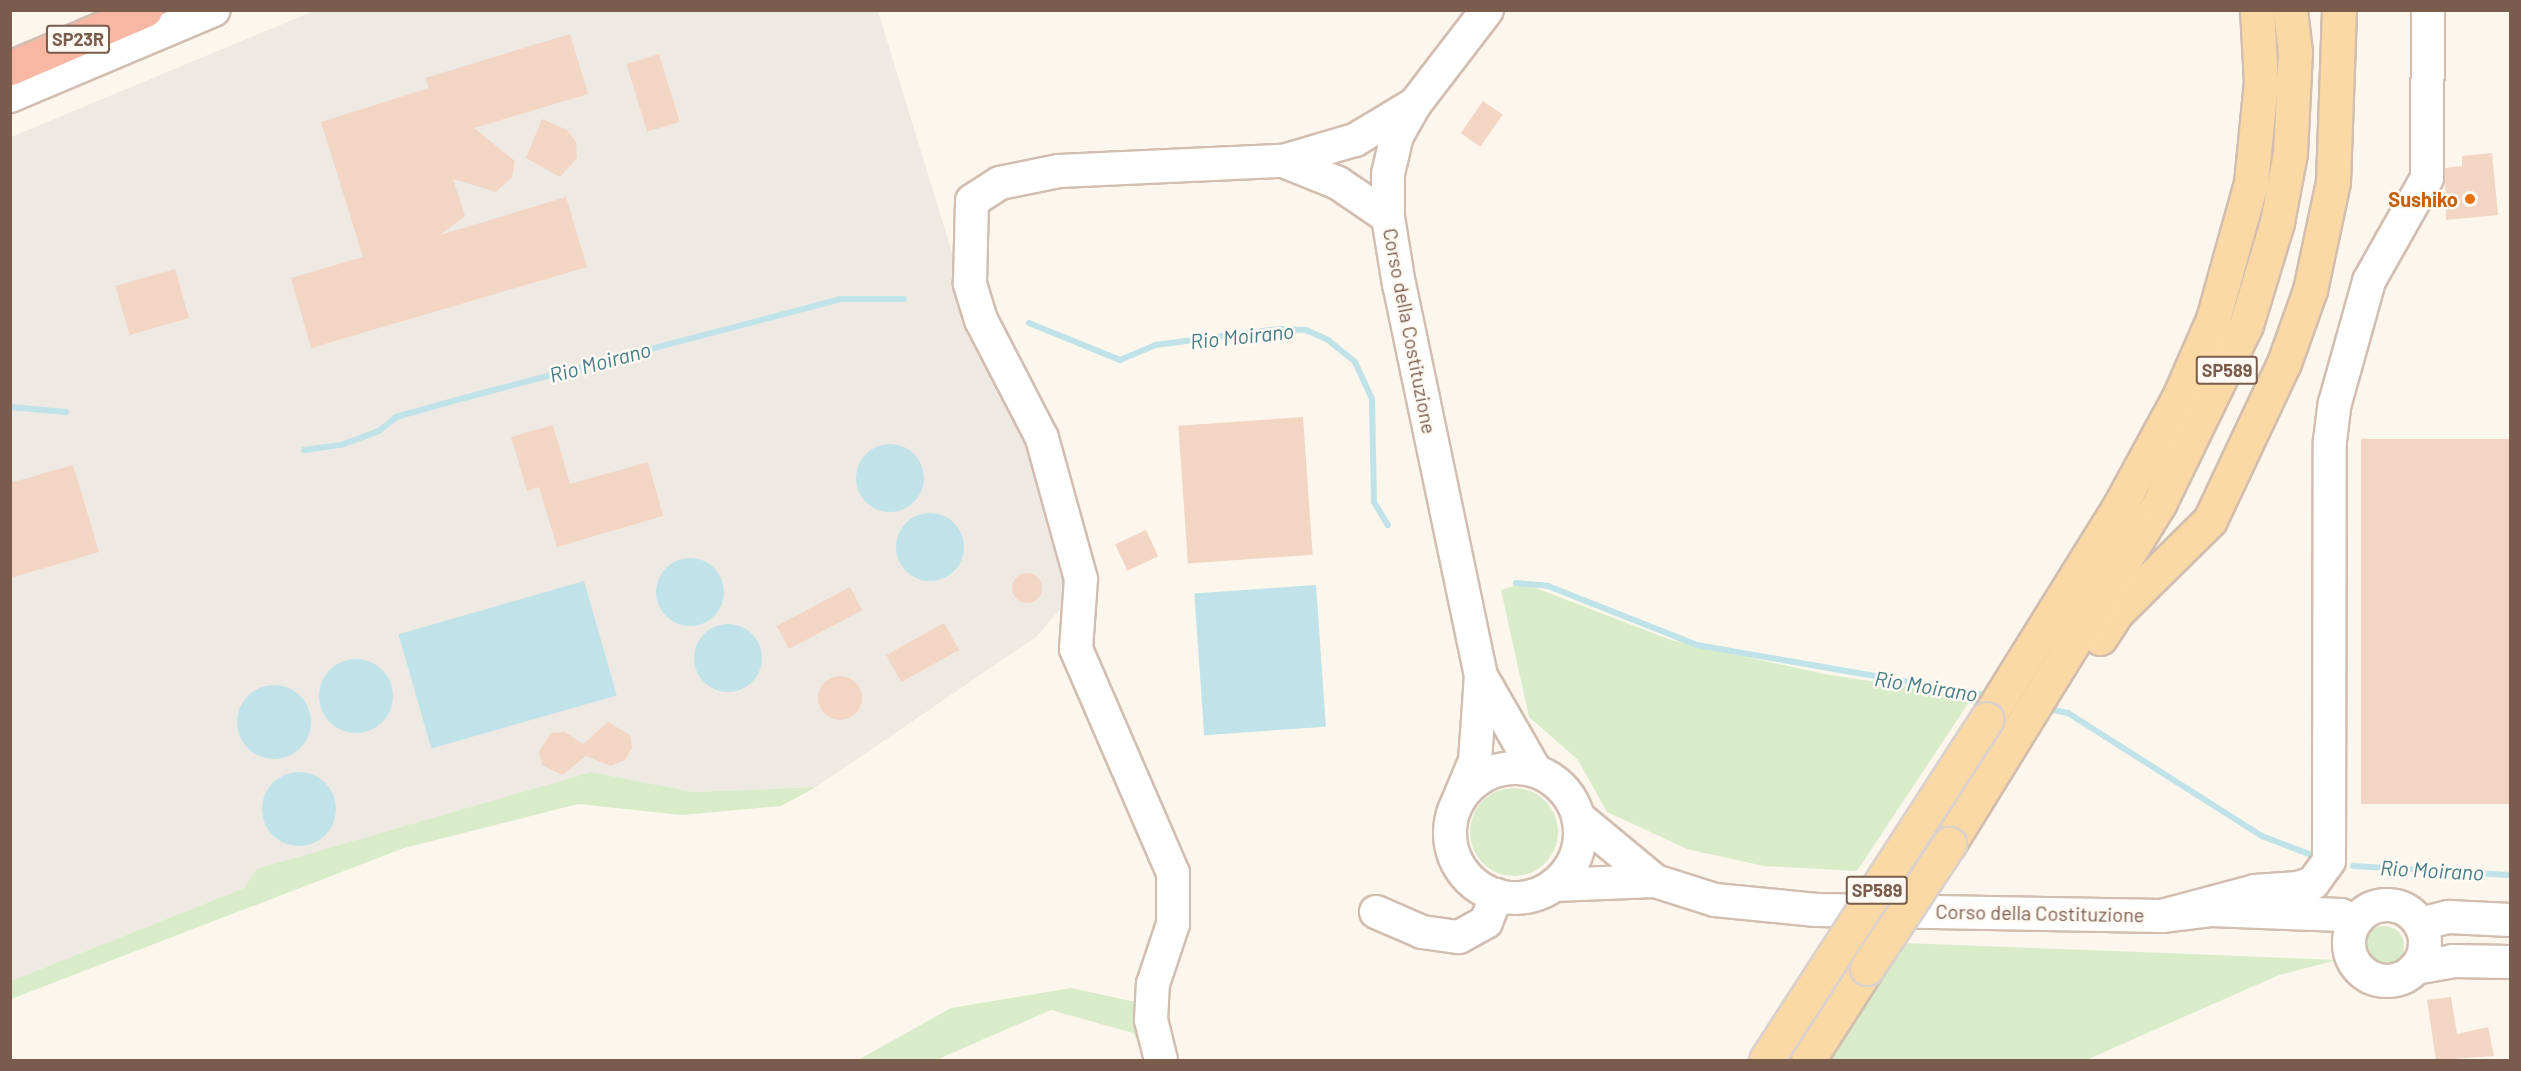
<!DOCTYPE html>
<style>
body{margin:0}
#map{position:relative;width:2521px;height:1071px;overflow:hidden;background:#fdf6ec;font-family:Barlow,sans-serif}
div>[style]{position:absolute}
.industrial>*{inset:0;background:#efe9e4}
.green>*{inset:0;background:#d8ecc9}
.round{border-radius:50%}
.water>*{inset:0;background:#bfe3e8;transform-origin:0 0}
.stream>*{height:6px;margin:-3px;padding:0 3px;transform-origin:3px;border-radius:3px;background:#bfe3e8}
.building>*{inset:0;background:#f3d5c3;transform-origin:0 0}
.roads{filter:drop-shadow(2px 0 #d1beb0) drop-shadow(-2px 0 #d1beb0) drop-shadow(0 2px #d1beb0) drop-shadow(0 -2px #d1beb0)}
.minor>*{height:32px;margin:-16px;padding:0 16px;transform-origin:16px;border-radius:16px;background:#fff}
.minor>.ring{margin:-16px;padding:0;box-sizing:content-box;background:none;border:32px solid #fff;border-radius:50%}
.major>*{height:33px;margin:-16.5px;padding:0 16.5px;transform-origin:16.5px;border-radius:16.5px;background:#fbd9a5}
.highway>*{height:33px;margin:-16.5px;padding:0 16.5px;transform-origin:16.5px;border-radius:16.5px;background:#f7b7a3}
.bridges{filter:drop-shadow(2px 0 #dad1cd) drop-shadow(-2px 0 #dad1cd) drop-shadow(0 2px #dad1cd) drop-shadow(0 -2px #dad1cd)}
.major-bridge>*{height:33px;margin:-16.5px;padding:0 16.5px;transform-origin:16.5px;border-radius:16.5px;background:#fbd9a5}
.dots>*{width:16px;height:16px;translate:-50% -50%;box-sizing:border-box;border:3px solid #fffaf3;border-radius:50%}
span{translate:-50% -50%;white-space:nowrap;text-align:center;line-height:1.15;-webkit-text-stroke:5px #fffaf3;paint-order:stroke}
.shield-label span{padding:2px 4px;background:#fffaf3;border:2px solid;border-radius:4px;-webkit-text-stroke-width:0}
.shield-label{font-size:18px;color:#7a5c4d;font-weight:700}
.food-label{font-size:20px;color:#c56008;font-weight:700}
.right{translate:-100% -50%;text-align:right}
.street-label{font-size:20px;color:#7a5c4d}
.water-label{font-size:21px;color:#437c86;font-style:italic}
.frame{position:absolute;inset:0;border:12px solid #7a5c4d;pointer-events:none}
</style>
<div id="map">
<div class="industrial">
<div style="clip-path:polygon(314px 11px,878px 11px,981px 347px,1034px 452px,1064px 581px,1062px 607px,1036px 637px,816px 787px,694px 792px,591px 772px,256px 869px,244px 888px,11px 981px,11px 137px)"></div>
</div>
<div class="green">
<div style="clip-path:polygon(1523px 583px,1671px 640px,1829px 675px,1973px 696px,1857px 871px,1764px 866px,1687px 849px,1607px 812px,1578px 760px,1529px 717px,1501px 590px)"></div>
<div style="clip-path:polygon(591px 772px,694px 792px,816px 787px,781px 806px,682px 815px,578px 804px,404px 848px,11px 999px,11px 981px,244px 888px,256px 869px)"></div>
<div class="round" style="left:1470px;top:788px;width:88px;height:88px"></div>
<div class="round" style="left:2364px;top:926px;width:40px;height:40px"></div>
<div style="clip-path:polygon(1904px 943px,2166px 953px,2337px 960px,2279px 975px,2086px 1060px,1831px 1060px)"></div>
<div style="clip-path:polygon(1071px 988px,1145px 1004px,1147px 1060px,1133px 1033px,1051px 1010px,936px 1060px,858px 1060px,951px 1008px)"></div>
</div>
<div class="water">
<div class="round" style="left:856px;top:444px;width:68px;height:68px"></div>
<div class="round" style="left:896px;top:513px;width:68px;height:68px"></div>
<div class="round" style="left:656px;top:558px;width:68px;height:68px"></div>
<div style="left:584px;top:581px;width:119px;height:193px;rotate:74deg"></div>
<div style="left:1316px;top:585px;width:142px;height:122px;rotate:86deg"></div>
<div class="round" style="left:694px;top:624px;width:68px;height:68px"></div>
<div class="round" style="left:319px;top:659px;width:74px;height:74px"></div>
<div class="round" style="left:237px;top:685px;width:74px;height:74px"></div>
<div class="round" style="left:262px;top:772px;width:74px;height:74px"></div>
</div>
<div class="stream">
<div style="left:1029px;top:323px;width:98px;rotate:22.1deg"></div>
<div style="left:1120px;top:360px;width:38px;rotate:-23deg"></div>
<div style="left:1155px;top:345px;width:125px;rotate:-7.4deg"></div>
<div style="left:1279px;top:329px;width:27px;rotate:2deg"></div>
<div style="left:1306px;top:330px;width:24px;rotate:24deg"></div>
<div style="left:1328px;top:340px;width:35px;rotate:39deg"></div>
<div style="left:1355px;top:362px;width:41px;rotate:65.3deg"></div>
<div style="left:1372px;top:399px;width:103px;rotate:88.9deg"></div>
<div style="left:1374px;top:502px;width:27px;rotate:59deg"></div>
<div style="left:10px;top:407px;width:56px;rotate:5.1deg"></div>
<div style="left:304px;top:450px;width:37px;rotate:-8deg"></div>
<div style="left:341px;top:445px;width:40px;rotate:-20.2deg"></div>
<div style="left:379px;top:431px;width:22px;rotate:-39deg"></div>
<div style="left:396px;top:417px;width:66px;rotate:-15.7deg"></div>
<div style="left:460px;top:399px;width:393px;rotate:-14.7deg"></div>
<div style="left:840px;top:299px;width:64px"></div>
<div style="left:1516px;top:583px;width:32px;rotate:5deg"></div>
<div style="left:1548px;top:586px;width:160px;rotate:21.6deg"></div>
<div style="left:1697px;top:645px;width:297px;rotate:9.9deg"></div>
<div style="left:2044px;top:708px;width:25px;rotate:12deg"></div>
<div style="left:2068px;top:713px;width:230px;rotate:32.4deg"></div>
<div style="left:2262px;top:836px;width:50px;rotate:21deg"></div>
<div style="left:2353px;top:866px;width:157px;rotate:3.3deg"></div>
</div>
<div class="building">
<div style="clip-path:polygon(570px 34px,588px 94px,474px 128px,515px 161px,512px 177px,496px 192px,453px 179px,465px 216px,440px 235px,566px 197px,587px 267px,311px 348px,291px 278px,363px 257px,321px 122px,429px 88px,425px 78px)"></div>
<div style="left:659px;top:54px;width:71px;height:34px;rotate:73deg"></div>
<div style="left:1483px;top:101px;width:24px;height:39px;rotate:35deg"></div>
<div style="clip-path:polygon(542px 119px,567px 130px,576px 142px,577px 158px,560px 177px,526px 158px)"></div>
<div style="clip-path:polygon(2492px 153px,2498px 215px,2446px 220px,2445px 168px,2462px 166px,2462px 156px)"></div>
<div style="left:175px;top:269px;width:51px;height:62px;rotate:74deg"></div>
<div style="left:1303px;top:417px;width:138px;height:125px;rotate:86deg"></div>
<div style="clip-path:polygon(553px 425px,570px 484px,648px 462px,663px 516px,557px 547px,539px 487px,527px 491px,511px 437px)"></div>
<div style="left:2509px;top:439px;width:365px;height:148px;rotate:90deg"></div>
<div style="clip-path:polygon(73px 465px,99px 552px,10px 578px,10px 483px)"></div>
<div style="left:1146px;top:530px;width:29px;height:34px;rotate:65deg"></div>
<div class="round" style="left:1012px;top:573px;width:30px;height:30px"></div>
<div style="left:850px;top:587px;width:26px;height:83px;rotate:62deg"></div>
<div style="left:944px;top:623px;width:31px;height:66px;rotate:61deg"></div>
<div class="round" style="left:818px;top:676px;width:44px;height:44px"></div>
<div style="clip-path:polygon(608px 722px,630px 735px,632px 748px,625px 760px,611px 766px,586px 756px,562px 775px,542px 765px,539px 751px,551px 733px,565px 732px,583px 744px)"></div>
<div style="clip-path:polygon(2451px 997px,2457px 1034px,2488px 1027px,2494px 1056px,2436px 1060px,2427px 1000px)"></div>
</div>
<div class="roads">
<div class="minor">
<div style="left:10px;top:96px;width:221px;rotate:-22.9deg"></div>
<div style="left:1283px;top:161px;width:59px;rotate:21.8deg"></div>
<div style="left:1338px;top:183px;width:60px;rotate:34.2deg"></div>
<div style="left:1481px;top:676px;width:108px;rotate:60.1deg"></div>
<div class="ring" style="left:1450px;top:768px;width:98px;height:98px"></div>
<div style="left:1459px;top:799px;width:41px;rotate:-67.2deg"></div>
<div style="left:1475px;top:761px;width:85px;rotate:-86deg"></div>
<div style="left:1481px;top:676px;width:400px;rotate:-101.8deg"></div>
<div style="left:1399px;top:285px;width:69px;rotate:-99.2deg"></div>
<div style="left:1388px;top:217px;width:43px;rotate:-90deg"></div>
<div style="left:1388px;top:174px;width:39px;rotate:-77deg"></div>
<div style="left:1397px;top:136px;width:37px;rotate:-61deg"></div>
<div style="left:1415px;top:104px;width:118px;rotate:-52.5deg"></div>
<div style="left:1578px;top:817px;width:100px;rotate:39.7deg"></div>
<div style="left:1554px;top:885px;width:101px;rotate:-2.3deg"></div>
<div style="left:1655px;top:881px;width:63px;rotate:17.6deg"></div>
<div style="left:1715px;top:900px;width:102px;rotate:5.6deg"></div>
<div style="left:1817px;top:910px;width:345px;rotate:1deg"></div>
<div style="left:2162px;top:916px;width:49px;rotate:-7deg"></div>
<div style="left:2211px;top:910px;width:130px;rotate:2.2deg"></div>
<div style="left:2341px;top:915px;width:15px;rotate:23deg"></div>
<div class="ring" style="left:2349px;top:905px;width:44px;height:44px"></div>
<div style="left:1376px;top:912px;width:50px;rotate:23.5deg"></div>
<div style="left:1422px;top:932px;width:37px;rotate:8deg"></div>
<div style="left:1459px;top:937px;width:31px;rotate:-29deg"></div>
<div style="left:1486px;top:922px;width:29px;rotate:-68deg"></div>
<div style="left:2162px;top:916px;width:96px;rotate:-15deg"></div>
<div style="left:2255px;top:891px;width:43px;rotate:-4deg"></div>
<div style="left:2298px;top:888px;width:16px;rotate:-18deg"></div>
<div style="left:2313px;top:883px;width:27px;rotate:-54deg"></div>
<div style="left:2329px;top:861px;width:420px;rotate:-89.9deg"></div>
<div style="left:2330px;top:441px;width:38px;rotate:-83deg"></div>
<div style="left:2335px;top:403px;width:127px;rotate:-74.4deg"></div>
<div style="left:2369px;top:281px;width:118px;rotate:-60.6deg"></div>
<div style="left:2427px;top:178px;width:168px;rotate:-89.7deg"></div>
<div style="left:2420px;top:924px;width:30px;rotate:-14deg"></div>
<div style="left:2449px;top:917px;width:61px;rotate:2.8deg"></div>
<div style="left:2415px;top:968px;width:39px;rotate:-10deg"></div>
<div style="left:2453px;top:961px;width:57px;rotate:1deg"></div>
<div style="left:1161px;top:1060px;width:41px;rotate:-104deg"></div>
<div style="left:1151px;top:1020px;width:36px;rotate:-87deg"></div>
<div style="left:1153px;top:984px;width:63px;rotate:-71.6deg"></div>
<div style="left:1173px;top:924px;width:51px;rotate:-90deg"></div>
<div style="left:1173px;top:873px;width:244px;rotate:-113.4deg"></div>
<div style="left:1076px;top:649px;width:70px;rotate:-85.9deg"></div>
<div style="left:1081px;top:579px;width:146px;rotate:-105.5deg"></div>
<div style="left:1042px;top:438px;width:133px;rotate:-117.3deg"></div>
<div style="left:981px;top:320px;width:39px;rotate:-107deg"></div>
<div style="left:970px;top:283px;width:82px;rotate:-88.6deg"></div>
<div style="left:972px;top:201px;width:33px;rotate:-33deg"></div>
<div style="left:1000px;top:183px;width:60px;rotate:-11.5deg"></div>
<div style="left:1059px;top:171px;width:224px;rotate:-2.6deg"></div>
<div style="left:1283px;top:161px;width:75px;rotate:-16.3deg"></div>
<div style="left:1355px;top:140px;width:70px;rotate:-31deg"></div>
</div>
<div class="major">
<div style="left:2100px;top:638px;width:30px;rotate:-57deg"></div>
<div style="left:2116px;top:613px;width:132px;rotate:-44.7deg"></div>
<div style="left:2210px;top:520px;width:174px;rotate:-64.8deg"></div>
<div style="left:2284px;top:363px;width:77px;rotate:-70.4deg"></div>
<div style="left:2310px;top:290px;width:110px;rotate:-78deg"></div>
<div style="left:2333px;top:182px;width:172px;rotate:-88deg"></div>
<div style="left:1987px;top:719px;width:250px;rotate:-58.1deg"></div>
<div style="left:2119px;top:507px;width:123px;rotate:-61.4deg"></div>
<div style="left:2178px;top:399px;width:87px;rotate:-66.4deg"></div>
<div style="left:2213px;top:319px;width:141px;rotate:-74.4deg"></div>
<div style="left:2251px;top:183px;width:102px;rotate:-84.4deg"></div>
<div style="left:2261px;top:81px;width:71px;rotate:-93.2deg"></div>
<div style="left:1949px;top:844px;width:400px;rotate:-58.3deg"></div>
<div style="left:2159px;top:504px;width:199px;rotate:-64.1deg"></div>
<div style="left:2246px;top:325px;width:108px;rotate:-73.2deg"></div>
<div style="left:2277px;top:222px;width:70px;rotate:-79.3deg"></div>
<div style="left:2290px;top:153px;width:101px;rotate:-87.2deg"></div>
<div style="left:2295px;top:52px;width:42px;rotate:-96.8deg"></div>
<div style="left:1808px;top:1060px;width:109px;rotate:-57.3deg"></div>
</div>
<div class="highway">
<div style="left:10px;top:68px;width:147px;rotate:-23.2deg"></div>
</div>
</div>
<div class="bridges">
<div class="major-bridge">
<div style="left:1867px;top:968px;width:149px;rotate:-56.5deg"></div>
<div style="left:1766px;top:1060px;width:406px;rotate:-57.1deg"></div>
</div>
</div>
<div class="dots">
<div style="left:2470px;top:199px;background:#e8710a"></div>
</div>
<div class="shield-label">
<span style="left:78px;top:39px">SP23R</span>
<span style="left:2227px;top:370px">SP589</span>
<span style="left:1877px;top:890px">SP589</span>
</div>
<div class="food-label">
<span class="right" style="left:2458px;top:199px">Sushiko</span>
</div>
<div class="street-label">
<span style="left:1410px;top:331px;rotate:79deg">Corso della Costituzione</span>
<span style="left:2040px;top:913px;rotate:1deg">Corso della Costituzione</span>
</div>
<div class="water-label">
<span style="left:1242px;top:336px;rotate:-6deg">Rio Moirano</span>
<span style="left:600px;top:362px;rotate:-15deg">Rio Moirano</span>
<span style="left:1926px;top:686px;rotate:9deg">Rio Moirano</span>
<span style="left:2432px;top:870px;rotate:3deg">Rio Moirano</span>
</div>
<div class="frame"></div>
</div>
